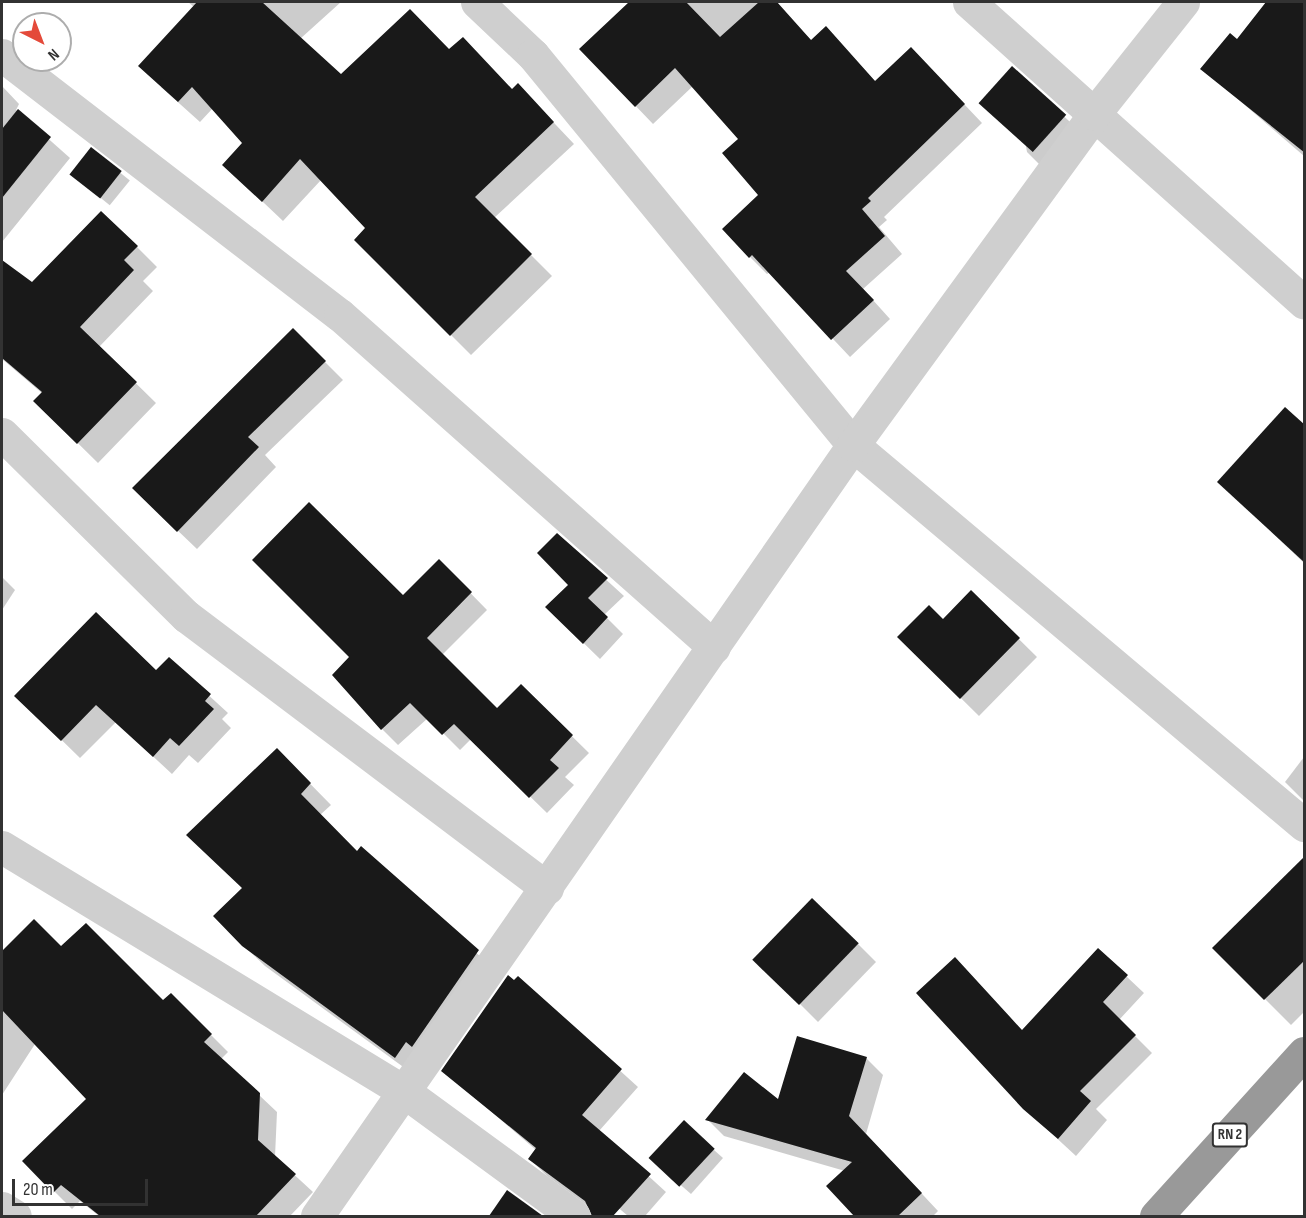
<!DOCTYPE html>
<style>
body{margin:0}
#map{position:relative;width:1306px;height:1218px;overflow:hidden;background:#fff;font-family:"Sofia Sans Condensed",sans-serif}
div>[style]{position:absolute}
.shadow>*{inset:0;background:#0003;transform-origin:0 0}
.building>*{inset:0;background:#191919;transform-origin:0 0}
.minor>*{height:33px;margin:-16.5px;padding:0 16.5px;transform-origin:16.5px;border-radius:16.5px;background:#cfcfcf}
.highway>*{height:33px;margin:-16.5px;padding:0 16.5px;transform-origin:16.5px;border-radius:16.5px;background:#999}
span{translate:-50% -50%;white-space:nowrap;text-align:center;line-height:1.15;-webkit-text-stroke:6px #fff;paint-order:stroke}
.shield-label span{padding:2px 4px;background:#fff;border:2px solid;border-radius:4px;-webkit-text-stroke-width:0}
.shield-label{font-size:15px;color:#323232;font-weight:700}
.frame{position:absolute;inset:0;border:3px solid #323232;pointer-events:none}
.north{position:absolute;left:12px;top:12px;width:60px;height:60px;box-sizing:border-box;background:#fff;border:2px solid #adadad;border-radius:50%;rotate:138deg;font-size:16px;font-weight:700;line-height:24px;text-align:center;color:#323232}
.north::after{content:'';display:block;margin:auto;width:21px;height:27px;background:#e44a3a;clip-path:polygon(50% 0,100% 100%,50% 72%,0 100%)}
.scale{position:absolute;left:12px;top:1179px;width:136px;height:27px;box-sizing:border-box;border:3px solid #323232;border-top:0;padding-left:8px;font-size:18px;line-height:21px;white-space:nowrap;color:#323232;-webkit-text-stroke:4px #fff;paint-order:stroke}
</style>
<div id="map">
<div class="shadow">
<div style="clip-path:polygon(188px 2px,341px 2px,300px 39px,341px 76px,449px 51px,538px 106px,574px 144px,494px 218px,552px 276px,471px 355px,356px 240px,367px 228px,321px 180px,283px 221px,245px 185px,244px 143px,213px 108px,200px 122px,161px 87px,194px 7px)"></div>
<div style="clip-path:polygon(631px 2px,774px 2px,812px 41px,826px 28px,876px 82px,928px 66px,982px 123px,884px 217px,887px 220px,879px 227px,902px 254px,863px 289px,890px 319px,850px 357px,770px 272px,767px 274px,750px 257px,760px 195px,740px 139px,693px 86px,653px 124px,581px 49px)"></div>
<div style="clip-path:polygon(1268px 2px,1304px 2px,1304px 156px,1203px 69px,1237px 41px)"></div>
<div style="clip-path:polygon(1012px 68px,1083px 134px,1045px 170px,1027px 152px)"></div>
<div style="clip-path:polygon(2px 86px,19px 104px,16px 110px,70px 158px,2px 242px)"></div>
<div style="left:91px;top:149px;width:50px;height:32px;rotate:39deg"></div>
<div style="clip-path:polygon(137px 247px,157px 267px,143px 281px,153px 291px,99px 347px,156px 403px,98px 463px,35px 401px,43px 394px,2px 359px,2px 262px,32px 284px)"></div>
<div style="clip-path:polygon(293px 330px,343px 380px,265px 455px,276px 467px,197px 549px,152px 506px)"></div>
<div style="clip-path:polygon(1304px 427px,1304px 563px,1219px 482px)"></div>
<div style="clip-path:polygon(557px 535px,624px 596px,604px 615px,623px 634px,600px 659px,563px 623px,570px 585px)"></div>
<div style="clip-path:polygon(439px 561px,487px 610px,442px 655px,497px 711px,521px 686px,589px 753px,565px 777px,574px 785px,547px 813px,471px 739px,460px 750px,428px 718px,398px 745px,382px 729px,403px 597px)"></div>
<div style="clip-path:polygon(2px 577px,15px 590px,2px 610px)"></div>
<div style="clip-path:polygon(971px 592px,1037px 657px,979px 716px,899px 637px,943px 621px)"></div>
<div style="clip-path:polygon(169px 659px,228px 713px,222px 719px,231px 728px,198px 763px,189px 755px,172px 774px,116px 722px,80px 758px,35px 714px,157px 672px)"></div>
<div style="clip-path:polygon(277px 750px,331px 805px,320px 815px,357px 853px,499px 972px,417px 1077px,265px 966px,243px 945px,244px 888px)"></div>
<div style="clip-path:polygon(1304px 757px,1304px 801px,1285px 782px)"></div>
<div style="clip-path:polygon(1304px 858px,1304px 1012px,1291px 1025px,1214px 948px)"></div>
<div style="clip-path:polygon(34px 921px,61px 948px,163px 1003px,171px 995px,228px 1052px,221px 1059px,277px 1112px,275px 1157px,313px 1192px,290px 1216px,99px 1216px,80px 1201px,72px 1209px,24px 1161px,88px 1099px,35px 1044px,2px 1095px,2px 953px)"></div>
<div style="clip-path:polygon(858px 944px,876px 962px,818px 1022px,774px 978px)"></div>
<div style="clip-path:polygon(1126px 976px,1144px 993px,1119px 1020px,1152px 1053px,1096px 1109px,1107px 1120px,1076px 1156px,1024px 1108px,1023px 1031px)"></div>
<div style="clip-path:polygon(518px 978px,638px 1087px,599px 1131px,666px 1192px,645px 1216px,628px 1216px,602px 1194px,592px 1209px,547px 1176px,530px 1159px,536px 1150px,443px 1070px)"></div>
<div style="clip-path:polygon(866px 1058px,883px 1075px,866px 1134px,938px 1211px,933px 1216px,856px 1216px,828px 1186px,845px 1171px,724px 1136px,707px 1119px,779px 1102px)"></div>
<div style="clip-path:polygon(714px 1150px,723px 1158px,691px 1194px,660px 1167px)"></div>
<div style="clip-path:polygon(507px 1192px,540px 1216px,491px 1216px)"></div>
</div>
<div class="building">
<div style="clip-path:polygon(197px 2px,262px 2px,341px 74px,410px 9px,449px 49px,463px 37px,512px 89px,518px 83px,554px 122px,475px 197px,532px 254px,450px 336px,354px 240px,365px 228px,300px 159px,262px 202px,222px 165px,242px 143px,192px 87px,178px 102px,138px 66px)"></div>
<div style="clip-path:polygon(629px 2px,686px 2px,720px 37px,759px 2px,777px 2px,811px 40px,826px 26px,875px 81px,911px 47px,965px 104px,868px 198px,871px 201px,862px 209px,885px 236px,846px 271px,874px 300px,831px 340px,752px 255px,749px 258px,722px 229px,758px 195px,722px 153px,738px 139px,675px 68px,635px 107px,579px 49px)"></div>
<div style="clip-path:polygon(1266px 2px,1305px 2px,1305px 153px,1200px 69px,1230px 33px,1237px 39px)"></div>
<div style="left:1012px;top:66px;width:73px;height:50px;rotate:42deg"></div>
<div style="clip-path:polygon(18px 109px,51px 137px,2px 198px,2px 129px)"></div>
<div style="left:91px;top:147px;width:39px;height:35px;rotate:38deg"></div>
<div style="clip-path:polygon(101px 211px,138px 246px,124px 260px,134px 270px,80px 327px,137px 382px,77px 444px,33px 401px,42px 392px,2px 358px,2px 260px,32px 282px)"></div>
<div style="clip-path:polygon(293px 328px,326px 361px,248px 437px,259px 447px,177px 532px,132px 488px)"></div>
<div style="clip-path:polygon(1285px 407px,1305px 425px,1305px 563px,1217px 482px)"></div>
<div style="clip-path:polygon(309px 502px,403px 595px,439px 559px,472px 592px,427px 638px,497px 708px,521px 684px,573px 735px,550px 760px,559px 768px,529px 798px,454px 724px,442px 735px,410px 703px,381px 730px,332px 675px,349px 657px,252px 560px)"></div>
<div style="clip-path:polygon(557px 533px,608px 578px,588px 598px,608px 617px,583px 644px,545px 607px,568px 585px,537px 553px)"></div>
<div style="clip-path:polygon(971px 590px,1020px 638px,960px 699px,897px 637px,929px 605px,943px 619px)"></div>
<div style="clip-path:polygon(96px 612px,156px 670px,169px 657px,211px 694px,205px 701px,214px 709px,179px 746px,170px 738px,153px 757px,96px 705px,61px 741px,14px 696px)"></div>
<div style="clip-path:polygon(277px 748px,311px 783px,301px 794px,357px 851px,361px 846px,479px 950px,412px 1047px,406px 1042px,395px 1058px,242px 946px,213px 916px,242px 888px,186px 835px)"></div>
<div style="clip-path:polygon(1305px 856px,1305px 960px,1264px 1000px,1212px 948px)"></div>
<div style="left:812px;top:898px;width:65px;height:86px;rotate:44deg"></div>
<div style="clip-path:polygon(34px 919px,61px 946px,86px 923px,163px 1000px,171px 993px,212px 1034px,204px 1042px,260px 1093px,258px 1140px,296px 1174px,256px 1216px,100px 1216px,61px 1185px,53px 1193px,22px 1161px,86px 1099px,2px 1010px,2px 951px)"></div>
<div style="clip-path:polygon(1098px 948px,1128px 975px,1103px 1002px,1136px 1035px,1080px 1091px,1091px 1101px,1058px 1139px,1023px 1109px,916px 993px,955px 957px,1022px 1030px)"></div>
<div style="clip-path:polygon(508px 975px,514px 980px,518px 976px,622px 1069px,582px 1115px,651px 1174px,613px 1216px,592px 1216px,585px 1201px,528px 1159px,536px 1148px,441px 1071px)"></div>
<div style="clip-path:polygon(797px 1036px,867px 1057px,849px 1116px,922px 1193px,898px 1216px,854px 1216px,826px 1186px,852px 1162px,705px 1120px,744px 1072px,778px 1099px)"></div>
<div style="left:684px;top:1120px;width:42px;height:52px;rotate:43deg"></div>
<div style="clip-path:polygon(507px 1190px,543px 1216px,489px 1216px)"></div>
</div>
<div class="minor">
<div style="left:477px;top:2px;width:77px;rotate:43.4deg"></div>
<div style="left:533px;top:55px;width:504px;rotate:50.63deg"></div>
<div style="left:853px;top:445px;width:590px;rotate:40.12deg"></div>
<div style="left:969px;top:2px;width:450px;rotate:41.9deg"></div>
<div style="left:2px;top:55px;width:426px;rotate:37.6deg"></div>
<div style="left:340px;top:315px;width:500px;rotate:41.6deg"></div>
<div style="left:2px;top:434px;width:259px;rotate:44.7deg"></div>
<div style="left:186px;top:616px;width:452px;rotate:37deg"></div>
<div style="left:2px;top:847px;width:473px;rotate:31.3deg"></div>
<div style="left:406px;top:1093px;width:208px;rotate:36.2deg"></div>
<div style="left:2px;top:1208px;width:15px;rotate:32deg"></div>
<div style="left:317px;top:1216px;width:939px;rotate:-55.19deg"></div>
<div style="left:853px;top:445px;width:409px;rotate:-53.9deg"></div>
<div style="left:1094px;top:114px;width:143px;rotate:-51.5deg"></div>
</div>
<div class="highway">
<div style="left:1156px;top:1216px;width:220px;rotate:-47.8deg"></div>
</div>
<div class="shield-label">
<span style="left:1230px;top:1135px">RN 2</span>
</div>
<div class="frame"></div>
<div class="north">N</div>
<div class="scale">20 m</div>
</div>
